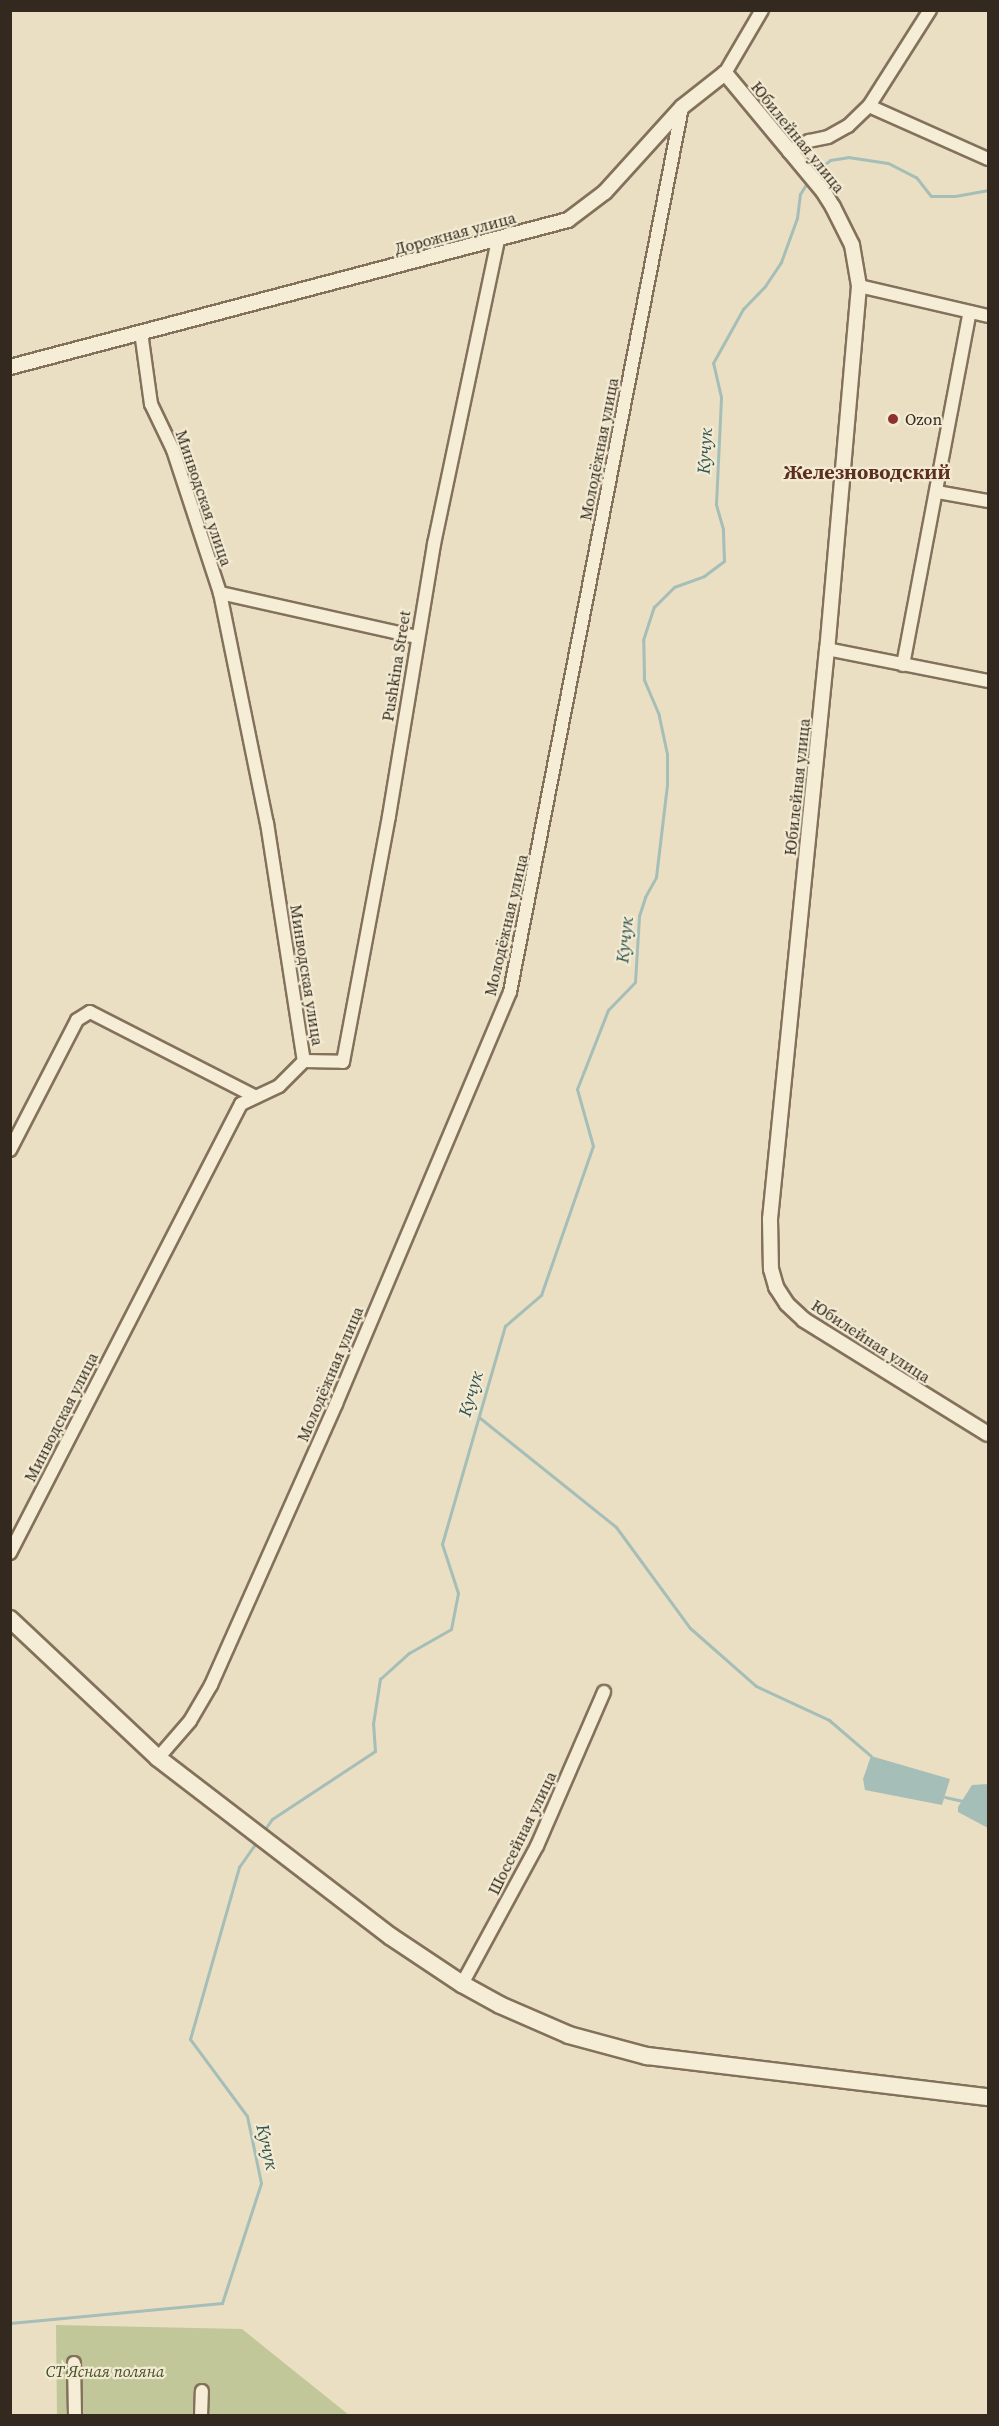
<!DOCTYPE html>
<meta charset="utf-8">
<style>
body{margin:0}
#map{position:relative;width:999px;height:2426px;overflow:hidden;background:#eadfc3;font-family:"Source Serif 4",serif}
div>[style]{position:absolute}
.green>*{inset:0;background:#c1c798}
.water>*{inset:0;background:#a5beb7}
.stream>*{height:3px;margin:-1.5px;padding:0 1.5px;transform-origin:1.5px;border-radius:1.5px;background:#a5beb7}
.roads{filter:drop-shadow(2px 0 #83715c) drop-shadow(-2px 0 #83715c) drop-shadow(0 2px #83715c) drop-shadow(0 -2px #83715c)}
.minor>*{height:12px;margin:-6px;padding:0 6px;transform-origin:6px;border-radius:6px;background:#f6edd6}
.tertiary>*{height:14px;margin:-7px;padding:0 7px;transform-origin:7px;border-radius:7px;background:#f6edd6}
.secondary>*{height:16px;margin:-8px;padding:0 8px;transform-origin:8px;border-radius:8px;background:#f6edd6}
.dots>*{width:16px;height:16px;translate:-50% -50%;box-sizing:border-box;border:3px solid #f2ead2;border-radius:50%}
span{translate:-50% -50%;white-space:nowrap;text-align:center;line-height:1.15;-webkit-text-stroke:4.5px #f2ead2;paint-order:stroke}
.street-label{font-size:16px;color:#34291e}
.poi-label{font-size:16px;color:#34291e}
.left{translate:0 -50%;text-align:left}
.park-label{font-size:16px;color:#444f27;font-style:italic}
.water-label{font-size:18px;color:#2f5351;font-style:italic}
.quarter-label{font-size:20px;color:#5d2f21;font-weight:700}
.frame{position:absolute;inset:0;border:12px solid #34291e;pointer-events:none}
</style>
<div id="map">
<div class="green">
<div style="clip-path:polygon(56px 2325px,242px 2329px,349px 2415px,57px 2415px)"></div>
</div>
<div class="water">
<div style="clip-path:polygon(871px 1756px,950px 1779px,942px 1805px,865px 1790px,863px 1779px)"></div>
<div style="clip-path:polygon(988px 1784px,988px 1828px,958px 1812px,958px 1807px,972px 1785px)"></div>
</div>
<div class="stream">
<div style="left:813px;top:173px;width:21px;rotate:-37deg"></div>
<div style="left:830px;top:160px;width:18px;rotate:-9deg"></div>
<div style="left:848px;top:157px;width:40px;rotate:8.5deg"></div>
<div style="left:888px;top:163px;width:31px;rotate:27deg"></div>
<div style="left:916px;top:177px;width:24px;rotate:52deg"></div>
<div style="left:931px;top:196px;width:24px"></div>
<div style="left:955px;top:196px;width:34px;rotate:-10deg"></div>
<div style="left:480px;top:1418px;width:174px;rotate:38.7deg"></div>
<div style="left:616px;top:1527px;width:125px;rotate:53.8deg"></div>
<div style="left:690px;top:1628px;width:88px;rotate:41.3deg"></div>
<div style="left:756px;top:1686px;width:81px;rotate:25deg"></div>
<div style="left:829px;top:1720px;width:55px;rotate:40.6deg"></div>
<div style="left:945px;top:1797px;width:17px;rotate:13deg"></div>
<div style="left:265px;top:1829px;width:12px;rotate:-55deg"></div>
<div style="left:272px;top:1819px;width:123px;rotate:-33.4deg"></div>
<div style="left:375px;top:1751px;width:27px;rotate:-94deg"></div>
<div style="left:373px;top:1724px;width:46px;rotate:-81.2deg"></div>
<div style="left:380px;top:1679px;width:39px;rotate:-42deg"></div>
<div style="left:409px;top:1653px;width:48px;rotate:-29.7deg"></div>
<div style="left:451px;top:1629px;width:37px;rotate:-79deg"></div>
<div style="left:458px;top:1593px;width:52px;rotate:-108.1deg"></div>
<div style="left:442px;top:1544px;width:227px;rotate:-73.9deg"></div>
<div style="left:505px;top:1326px;width:48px;rotate:-40.7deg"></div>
<div style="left:541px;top:1295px;width:158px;rotate:-70.8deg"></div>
<div style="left:593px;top:1146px;width:59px;rotate:-105.7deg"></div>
<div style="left:577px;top:1089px;width:85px;rotate:-68.6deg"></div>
<div style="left:608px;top:1010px;width:39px;rotate:-46deg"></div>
<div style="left:635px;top:982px;width:66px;rotate:-86.5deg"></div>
<div style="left:639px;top:916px;width:20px;rotate:-72deg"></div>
<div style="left:645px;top:897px;width:23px;rotate:-61deg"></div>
<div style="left:656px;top:877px;width:93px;rotate:-83.2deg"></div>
<div style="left:667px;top:785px;width:31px;rotate:-90deg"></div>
<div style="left:667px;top:754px;width:40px;rotate:-102deg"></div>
<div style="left:659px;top:715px;width:39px;rotate:-113deg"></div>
<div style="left:644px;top:679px;width:39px;rotate:-91deg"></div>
<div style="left:643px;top:640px;width:35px;rotate:-72deg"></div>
<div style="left:654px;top:607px;width:28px;rotate:-45deg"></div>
<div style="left:674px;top:587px;width:32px;rotate:-20deg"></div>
<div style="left:704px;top:576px;width:25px;rotate:-37deg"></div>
<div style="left:724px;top:561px;width:32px;rotate:-92deg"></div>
<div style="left:723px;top:529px;width:26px;rotate:-106deg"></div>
<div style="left:716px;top:504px;width:107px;rotate:-87.3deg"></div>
<div style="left:721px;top:397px;width:35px;rotate:-103deg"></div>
<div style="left:713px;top:363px;width:62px;rotate:-60.9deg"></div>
<div style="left:743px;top:309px;width:32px;rotate:-46deg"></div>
<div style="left:765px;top:286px;width:29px;rotate:-56deg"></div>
<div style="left:781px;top:262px;width:47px;rotate:-70deg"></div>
<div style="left:797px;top:218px;width:24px;rotate:-83deg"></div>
<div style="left:800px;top:194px;width:15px;rotate:-58deg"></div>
<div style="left:10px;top:2323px;width:213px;rotate:-5.4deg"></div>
<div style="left:222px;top:2303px;width:126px;rotate:-72deg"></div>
<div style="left:261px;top:2183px;width:68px;rotate:-101.8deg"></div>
<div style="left:247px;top:2116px;width:96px;rotate:-126.5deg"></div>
<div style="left:190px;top:2039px;width:179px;rotate:-74.1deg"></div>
<div style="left:239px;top:1867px;width:28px;rotate:-55deg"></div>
</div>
<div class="roads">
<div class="minor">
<div style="left:725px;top:73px;width:73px;rotate:-59.6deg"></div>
<div style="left:869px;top:106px;width:130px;rotate:24deg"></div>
<div style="left:789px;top:152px;width:23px;rotate:-29deg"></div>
<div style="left:809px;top:141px;width:19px;rotate:-12deg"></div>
<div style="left:828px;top:137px;width:23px;rotate:-29deg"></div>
<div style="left:848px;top:126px;width:29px;rotate:-44deg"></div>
<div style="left:869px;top:106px;width:114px;rotate:-57.6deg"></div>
<div style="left:859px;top:286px;width:132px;rotate:13.1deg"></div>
<div style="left:141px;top:332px;width:73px;rotate:82.1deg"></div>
<div style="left:151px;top:404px;width:51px;rotate:64.4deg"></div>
<div style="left:173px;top:450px;width:151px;rotate:71.8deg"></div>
<div style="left:220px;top:593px;width:235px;rotate:78.5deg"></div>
<div style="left:267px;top:823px;width:241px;rotate:81.2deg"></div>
<div style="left:937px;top:492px;width:52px;rotate:10deg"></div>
<div style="left:220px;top:593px;width:202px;rotate:12.6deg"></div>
<div style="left:827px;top:649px;width:164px;rotate:11.2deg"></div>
<div style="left:903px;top:665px;width:359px;rotate:-79.3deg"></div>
<div style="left:304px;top:1061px;width:39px;rotate:1deg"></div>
<div style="left:343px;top:1062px;width:250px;rotate:-79.4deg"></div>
<div style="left:389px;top:816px;width:276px;rotate:-80.6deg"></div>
<div style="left:434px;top:544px;width:312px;rotate:-78.1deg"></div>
<div style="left:10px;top:1150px;width:146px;rotate:-62.7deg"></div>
<div style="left:77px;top:1020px;width:15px;rotate:-32deg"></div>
<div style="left:90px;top:1012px;width:186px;rotate:27.1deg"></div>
<div style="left:10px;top:1553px;width:505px;rotate:-62.78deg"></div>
<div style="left:241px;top:1104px;width:42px;rotate:-25.3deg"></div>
<div style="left:279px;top:1086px;width:35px;rotate:-45deg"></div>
<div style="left:158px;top:1758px;width:49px;rotate:-49.1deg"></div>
<div style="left:190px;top:1721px;width:42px;rotate:-59.7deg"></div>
<div style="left:211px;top:1685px;width:308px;rotate:-66deg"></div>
<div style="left:336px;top:1404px;width:447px;rotate:-67.1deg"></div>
<div style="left:510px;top:992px;width:902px;rotate:-79deg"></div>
<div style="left:462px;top:1984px;width:157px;rotate:-61.5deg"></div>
<div style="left:537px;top:1846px;width:168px;rotate:-66.5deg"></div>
<div style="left:74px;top:2363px;width:53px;rotate:88.9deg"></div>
<div style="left:201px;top:2416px;width:25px;rotate:-88deg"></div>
</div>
<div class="tertiary">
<div style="left:10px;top:367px;width:577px;rotate:-14.76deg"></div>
<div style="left:568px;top:220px;width:46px;rotate:-37.1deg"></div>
<div style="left:605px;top:192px;width:115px;rotate:-47.8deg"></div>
<div style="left:682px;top:107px;width:55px;rotate:-38.3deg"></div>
<div style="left:725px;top:73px;width:153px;rotate:50.3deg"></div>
<div style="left:823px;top:191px;width:19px;rotate:58deg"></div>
<div style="left:833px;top:207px;width:42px;rotate:63.4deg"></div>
<div style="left:852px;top:245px;width:42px;rotate:80.3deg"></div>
<div style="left:859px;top:286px;width:364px;rotate:95deg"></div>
<div style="left:827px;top:649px;width:573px;rotate:95.71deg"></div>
<div style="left:770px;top:1219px;width:50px;rotate:88.9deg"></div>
<div style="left:771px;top:1269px;width:19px;rotate:74deg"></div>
<div style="left:776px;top:1287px;width:20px;rotate:57deg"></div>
<div style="left:787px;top:1304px;width:23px;rotate:43deg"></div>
<div style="left:804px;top:1320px;width:216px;rotate:31.8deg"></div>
</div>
<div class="secondary">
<div style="left:10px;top:1619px;width:203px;rotate:43.2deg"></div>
<div style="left:158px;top:1758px;width:292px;rotate:37.5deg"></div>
<div style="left:390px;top:1936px;width:87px;rotate:33.7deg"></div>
<div style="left:462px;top:1984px;width:43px;rotate:28.9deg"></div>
<div style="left:500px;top:2005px;width:75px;rotate:23.5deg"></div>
<div style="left:569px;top:2035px;width:81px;rotate:15.1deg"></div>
<div style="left:647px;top:2056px;width:343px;rotate:6.9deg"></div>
</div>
</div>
<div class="dots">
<div style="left:893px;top:419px;background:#8d3130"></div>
</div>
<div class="street-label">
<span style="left:798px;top:137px;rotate:51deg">Юбилейная улица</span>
<span style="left:455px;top:233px;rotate:-15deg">Дорожная улица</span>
<span style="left:599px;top:449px;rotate:-79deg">Молодёжная улица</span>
<span style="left:204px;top:498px;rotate:71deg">Минводская улица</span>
<span style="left:396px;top:666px;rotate:-81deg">Pushkina Street</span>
<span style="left:797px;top:787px;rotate:-84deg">Юбилейная улица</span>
<span style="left:506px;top:925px;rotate:-77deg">Молодёжная улица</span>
<span style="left:307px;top:975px;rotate:81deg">Минводская улица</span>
<span style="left:871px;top:1341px;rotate:33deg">Юбилейная улица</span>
<span style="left:330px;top:1374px;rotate:-67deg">Молодёжная улица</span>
<span style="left:61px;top:1417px;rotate:-63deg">Минводская улица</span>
<span style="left:522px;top:1833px;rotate:-64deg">Шоссейная улица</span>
</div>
<div class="poi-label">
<span class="left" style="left:905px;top:419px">Ozon</span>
</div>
<div class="park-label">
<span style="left:105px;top:2371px">СТ Ясная поляна</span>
</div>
<div class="water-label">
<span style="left:705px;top:451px;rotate:-87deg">Кучук</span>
<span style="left:625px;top:940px;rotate:-84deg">Кучук</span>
<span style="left:471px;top:1394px;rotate:-74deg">Кучук</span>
<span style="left:267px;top:2147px;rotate:77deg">Кучук</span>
</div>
<div class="quarter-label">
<span style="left:867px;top:472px">Железноводский</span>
</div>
<div class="frame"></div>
</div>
